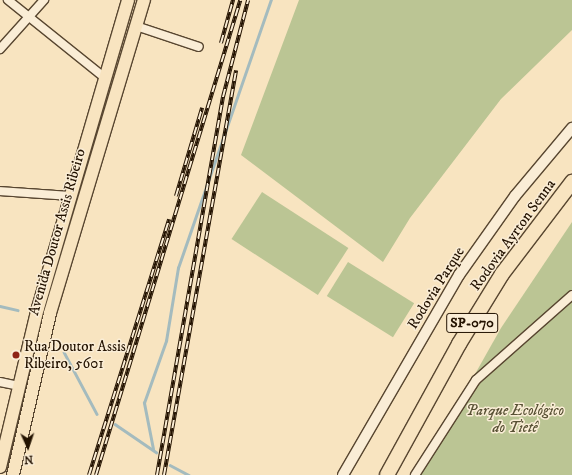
<!DOCTYPE html>
<meta charset="utf-8">
<style>
body{margin:0}
#map{position:relative;width:572px;height:475px;overflow:hidden;background:#f8e4c0;font-family:"IM FELL DW Pica",serif}
div>[style]{position:absolute}
.green>*{inset:0;background:#bbc594;transform-origin:0 0}
.stream>*{height:2.5px;margin:-1.25px;padding:0 1.25px;transform-origin:1.25px;border-radius:1.25px;background:#a4bbbe}
.roads{filter:drop-shadow(1px 0 #584630) drop-shadow(-1px 0 #584630) drop-shadow(0 1px #584630) drop-shadow(0 -1px #584630)}
.minor>*{height:8px;margin:-4px;padding:0 4px;transform-origin:4px;border-radius:4px;background:#faedd6}
.tertiary>*{height:10px;margin:-5px;padding:0 5px;transform-origin:5px;border-radius:5px;background:#faedd6}
.primary>*{height:12px;margin:-6px;padding:0 6px;transform-origin:6px;border-radius:6px;background:#f8e4c0}
.motorway>*{height:14px;margin:-7px;padding:0 7px;transform-origin:7px;border-radius:7px;background:#f8e4c0}
.rail>*{height:4px;margin-top:-2px;transform-origin:0;background:repeating-linear-gradient(90deg,#faedd6 0 8px,#231200 0 16px);box-sizing:border-box;border-block:1px solid #231200}
.dots>*{width:11px;height:11px;translate:-50% -50%;box-sizing:border-box;border:2px solid #faedd6;border-radius:50%}
span{translate:-50% -50%;white-space:nowrap;text-align:center;line-height:1.15;-webkit-text-stroke:3px #faedd6;paint-order:stroke}
.shield-label span{padding:1px 3px;background:#faedd6;border:1px solid;border-radius:3px;-webkit-text-stroke-width:0}
.shield-label{font-size:14px;color:#231200;font-weight:700}
.street-label{font-size:15px;color:#231200}
.poi-label{font-size:15px;color:#231200}
.left{translate:0 -50%;text-align:left}
.park-label{font-size:15px;color:#585134;font-style:italic}
.north{position:absolute;left:8px;top:427px;width:40px;height:40px;-webkit-text-stroke:3px #faedd6;paint-order:stroke;rotate:177deg;font-size:11px;font-weight:700;line-height:16px;text-align:center;color:#231200}
.north::after{content:'';display:block;margin:auto;width:14px;height:18px;background:#231200;clip-path:polygon(50% 0,100% 100%,50% 72%,0 100%)}
</style>
<div id="map">
<div class="green">
<div style="clip-path:polygon(299px 0,572px 0,572px 30px,501px 99px,410px 218px,383px 262px,241px 155px)"></div>
<div style="left:262px;top:192px;width:103px;height:56px;rotate:33deg"></div>
<div style="clip-path:polygon(572px 222px,572px 475px,418px 475px,501px 328px)"></div>
<div style="left:348px;top:262px;width:78px;height:40px;rotate:32deg"></div>
</div>
<div class="stream">
<div style="left:0;top:306px;width:18px;rotate:13deg"></div>
<div style="left:64px;top:352px;width:70px;rotate:62deg"></div>
<div style="left:115px;top:424px;width:50px;rotate:34.3deg"></div>
<div style="left:153px;top:449px;width:47px;rotate:-101.1deg"></div>
<div style="left:144px;top:403px;width:66px;rotate:-70.5deg"></div>
<div style="left:166px;top:341px;width:74px;rotate:-80.7deg"></div>
<div style="left:178px;top:268px;width:284px;rotate:-70.9deg"></div>
<div style="left:170px;top:465px;width:21px;rotate:28deg"></div>
</div>
<div class="roads">
<div class="minor">
<div style="left:8px;top:0;width:124px;rotate:38.8deg"></div>
<div style="left:136px;top:26px;width:66px;rotate:18.4deg"></div>
<div style="left:0;top:49px;width:66px;rotate:-48.1deg"></div>
<div style="left:0;top:191px;width:70px;rotate:4.1deg"></div>
<div style="left:0;top:382px;width:19px;rotate:12deg"></div>
<div style="left:415px;top:475px;width:113px;rotate:-57.3deg"></div>
<div style="left:476px;top:380px;width:128px;rotate:-41.5deg"></div>
</div>
<div class="tertiary">
<div style="left:343px;top:475px;width:231px;rotate:-59.9deg"></div>
<div style="left:459px;top:275px;width:97px;rotate:-54.7deg"></div>
<div style="left:515px;top:196px;width:89px;rotate:-50deg"></div>
</div>
<div class="primary">
<div style="left:0;top:467px;width:163px;rotate:-76.6deg"></div>
<div style="left:38px;top:308px;width:321px;rotate:-73.7deg"></div>
<div style="left:13px;top:475px;width:166px;rotate:-77.1deg"></div>
<div style="left:50px;top:313px;width:327px;rotate:-73.3deg"></div>
</div>
<div class="motorway">
<div style="left:387px;top:475px;width:149px;rotate:-61.2deg"></div>
<div style="left:459px;top:344px;width:82px;rotate:-58.4deg"></div>
<div style="left:502px;top:274px;width:116px;rotate:-52.7deg"></div>
</div>
</div>
<div class="rail">
<div style="left:221px;top:43px;width:45px;rotate:-74.4deg"></div>
<div style="left:176px;top:196px;width:92px;rotate:-73.5deg"></div>
<div style="left:89px;top:475px;width:268px;rotate:-72.6deg"></div>
<div style="left:96px;top:475px;width:496px;rotate:-73.1deg"></div>
<div style="left:157px;top:475px;width:384px;rotate:-80.1deg"></div>
<div style="left:223px;top:97px;width:100px;rotate:-75.5deg"></div>
<div style="left:164px;top:475px;width:411px;rotate:-79.9deg"></div>
</div>
<div class="dots">
<div style="left:16px;top:355px;background:#8f2418"></div>
</div>
<div class="shield-label">
<span style="left:472px;top:323px">SP-070</span>
</div>
<div class="street-label">
<span style="left:57px;top:232px;rotate:-74deg">Avenida Doutor Assis Ribeiro</span>
<span style="left:513px;top:235px;rotate:-54deg">Rodovia Ayrton Senna</span>
<span style="left:436px;top:288px;rotate:-58deg">Rodovia Parque</span>
</div>
<div class="poi-label">
<span class="left" style="left:24px;top:355px">Rua Doutor Assis<br>Ribeiro, 5601</span>
</div>
<div class="park-label">
<span style="left:515px;top:419px">Parque Ecológico<br>do Tietê</span>
</div>
<div class="north">N</div>
</div>
